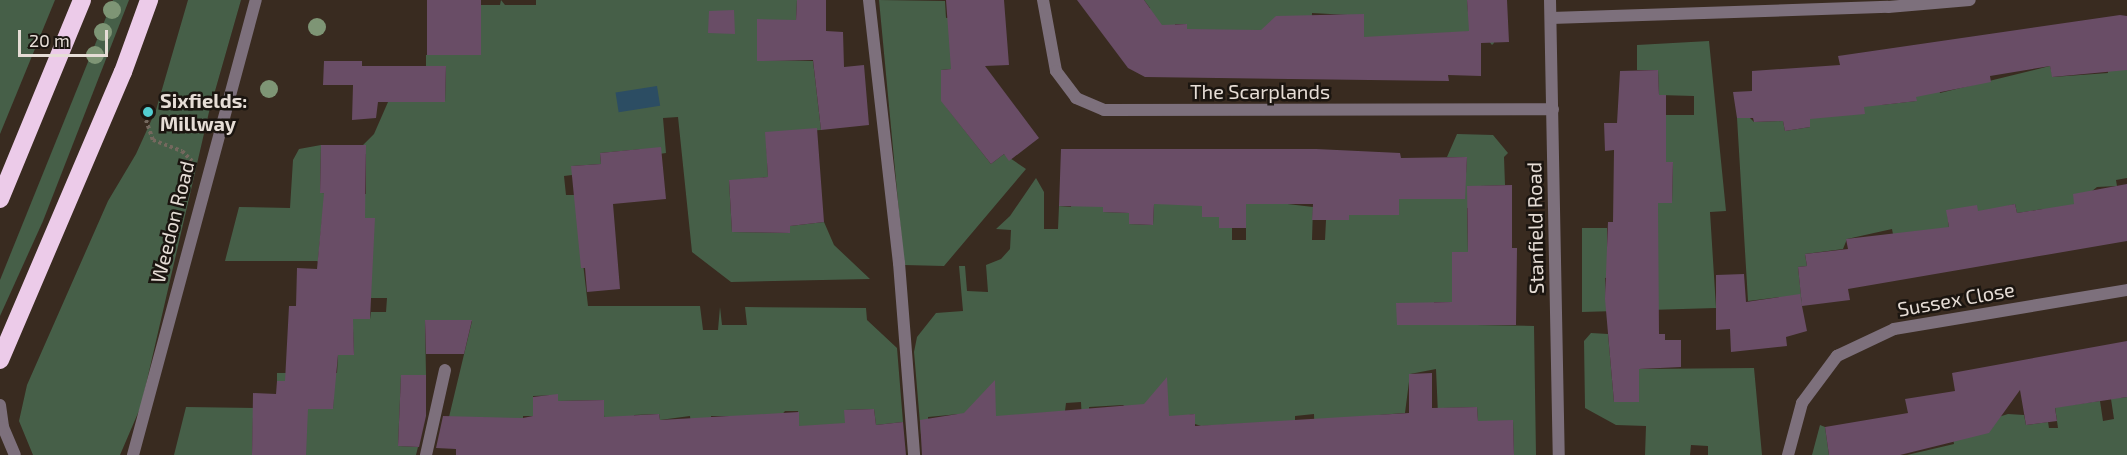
<!DOCTYPE html>
<style>
body{margin:0}
#map{position:relative;width:2127px;height:455px;overflow:hidden;background:#392b20;font-family:"Exo 2",sans-serif}
div>[style]{position:absolute}
.green>*{inset:0;background:#465f48}
.water>*{inset:0;background:#2c4d63;transform-origin:0 0}
.building>*{inset:0;background:#694d66;transform-origin:0 0}
.path>*{height:4px;margin-top:-2px;transform-origin:0;background:repeating-linear-gradient(90deg,#74685e 0 3px,transparent 0 6px)}
.lane>*{height:12px;margin:-6px;padding:0 6px;transform-origin:6px;border-radius:6px;background:#7d707c}
.street>*{height:12px;margin:-6px;padding:0 6px;transform-origin:6px;border-radius:6px;background:#7d707c}
.highway>*{height:18px;margin:-9px;padding:0 9px;transform-origin:9px;border-radius:9px;background:#eccbe9}
.trees>*{width:18px;height:18px;margin:-9px;border-radius:50%;background:#7e9575}
.dots>*{width:16px;height:16px;translate:-50% -50%;box-sizing:border-box;border:3px solid #1b1510;border-radius:50%}
span{translate:-50% -50%;white-space:nowrap;text-align:center;line-height:1.15;-webkit-text-stroke:5px #1b1510;paint-order:stroke}
.street-label{font-size:20px;color:#e6ddd6}
.poi-label{font-size:20px;color:#e6ddd6;font-weight:700}
.left{translate:0 -50%;text-align:left}
.scale{position:absolute;left:18px;top:30px;width:90px;height:27px;box-sizing:border-box;border:3px solid #e6ddd6;border-top:0;padding-left:8px;font-size:18px;line-height:21px;white-space:nowrap;color:#e6ddd6;-webkit-text-stroke:4px #1b1510;paint-order:stroke}
</style>
<div id="map">
<div class="green">
<div style="clip-path:polygon(0 0,55px 0,0 134px)"></div>
<div style="clip-path:polygon(113px 0,129px 0,43px 221px,0 316px,0 280px)"></div>
<div style="clip-path:polygon(188px 0,241px 0,209px 112px,141px 406px,120px 455px,33px 455px,19px 421px,27px 385px,108px 201px,136px 154px,156px 110px)"></div>
<div style="clip-path:polygon(evenodd,501px 0,505px 5px,536px 5px,536px 0,797px 0,796px 20px,774px 20px,774px 32px,757px 34px,757px 60px,813px 61px,821px 130px,766px 133px,768px 177px,729px 181px,732px 232px,790px 233px,790px 226px,824px 222px,834px 245px,870px 279px,731px 282px,692px 252px,678px 117px,663px 118px,666px 153px,645px 156px,643px 149px,600px 153px,601px 164px,572px 166px,572px 175px,564px 176px,566px 195px,575px 195px,588px 306px,700px 306px,703px 330px,718px 330px,720px 307px,722px 325px,747px 325px,745px 307px,866px 308px,867px 320px,897px 348px,903px 422px,876px 425px,874px 409px,845px 410px,845px 428px,799px 426px,798px 411px,785px 411px,780px 417px,711px 416px,711px 424px,691px 426px,690px 416px,660px 420px,659px 414px,634px 415px,634px 428px,605px 429px,603px 400px,558px 401px,558px 395px,533px 396px,533px 416px,523px 416px,523px 428px,449px 417px,472px 321px,425px 320px,426px 375px,401px 376px,398px 446px,418px 447px,416px 455px,306px 455px,253px 417px,252px 455px,174px 455px,186px 407px,333px 409px,334px 382px,277px 381px,277px 373px,337px 373px,338px 355px,354px 354px,353px 328px,296px 329px,296px 318px,370px 319px,371px 312px,386px 312px,387px 298px,371px 298px,317px 261px,225px 261px,239px 207px,290px 208px,293px 160px,299px 149px,321px 145px,320px 193px,366px 194px,366px 154px,345px 153px,345px 145px,363px 145px,374px 134px,388px 102px,445px 102px,446px 66px,426px 66px,426px 55px,480px 55px,481px 5px,500px 5px,501px 0,322px 220px,370px 220px,318px 261px,322px 220px)"></div>
<div style="clip-path:polygon(879px 0,945px 1px,946px 18px,952px 17px,951px 69px,941px 70px,947px 108px,991px 164px,1004px 154px,1026px 169px,944px 266px,904px 265px)"></div>
<div style="clip-path:polygon(1144px 0,1467px 0,1468px 12px,1477px 12px,1492px 23px,1494px 43px,1492px 45px,1480px 31px,1364px 38px,1348px 15px,1312px 13px,1311px 37px,1272px 37px,1254px 30px,1232px 30px,1187px 36px,1187px 24px,1175px 24px,1175px 36px,1142px 14px,1150px 8px)"></div>
<div style="clip-path:polygon(1709px 41px,1726px 211px,1710px 212px,1716px 308px,1582px 312px,1582px 228px,1607px 228px,1607px 248px,1614px 248px,1614px 277px,1605px 278px,1606px 299px,1658px 298px,1658px 221px,1641px 221px,1640px 203px,1672px 202px,1673px 162px,1645px 163px,1644px 154px,1666px 152px,1666px 124px,1622px 123px,1622px 115px,1694px 115px,1694px 96px,1659px 95px,1658px 70px,1637px 70px,1637px 45px)"></div>
<div style="clip-path:polygon(2127px 54px,2127px 178px,2116px 180px,2117px 186px,2097px 187px,2047px 228px,2043px 209px,2017px 213px,2015px 204px,1978px 214px,1947px 210px,1949px 228px,1895px 245px,1892px 229px,1847px 239px,1843px 249px,1805px 254px,1807px 266px,1798px 267px,1802px 304px,1783px 307px,1781px 297px,1748px 301px,1737px 118px,1750px 118px,1754px 122px,1783px 121px,1785px 131px,1810px 127px,1809px 113px,1862px 97px,1881px 105px,1916px 101px,1912px 63px,1938px 84px,1940px 93px,2050px 66px,2053px 77px,2108px 73px,2106px 57px)"></div>
<div style="clip-path:polygon(evenodd,1457px 134px,1493px 135px,1508px 153px,1504px 157px,1505px 185px,1480px 186px,1480px 208px,1467px 208px,1468px 252px,1452px 252px,1474px 296px,1476px 325px,1534px 326px,1536px 455px,1514px 455px,1513px 421px,1478px 421px,1477px 407px,1443px 408px,1439px 438px,1436px 369px,1410px 374px,1405px 413px,1379px 415px,1380px 455px,1315px 455px,1314px 414px,1295px 416px,1295px 421px,1201px 426px,1195px 424px,1194px 414px,1147px 423px,1123px 405px,1089px 407px,1090px 424px,1082px 424px,1081px 402px,1066px 403px,1065px 411px,979px 438px,959px 414px,928px 417px,929px 434px,921px 435px,914px 352px,917px 337px,936px 313px,963px 311px,959px 266px,965px 266px,967px 291px,988px 292px,986px 265px,1001px 259px,1010px 249px,1011px 230px,996px 229px,1010px 216px,1036px 178px,1044px 192px,1044px 229px,1058px 229px,1059px 206px,1071px 207px,1072px 193px,1103px 194px,1103px 212px,1129px 213px,1129px 224px,1153px 225px,1154px 204px,1164px 204px,1164px 197px,1202px 197px,1219px 217px,1220px 228px,1232px 228px,1232px 240px,1246px 240px,1246px 204px,1279px 203px,1313px 207px,1312px 240px,1325px 240px,1326px 220px,1466px 174px,1467px 157px,1447px 157px,1457px 134px,1434px 302px,1458px 302px,1435px 324px,1434px 302px)"></div>
<div style="clip-path:polygon(1591px 333px,1608px 334px,1614px 402px,1639px 402px,1639px 369px,1754px 368px,1762px 455px,1708px 455px,1708px 446px,1691px 445px,1690px 455px,1645px 455px,1646px 426px,1616px 425px,1585px 408px,1584px 341px)"></div>
<div style="clip-path:polygon(2116px 378px,2120px 398px,2127px 397px,2127px 455px,1907px 455px,1954px 444px,1948px 407px,1984px 434px,1993px 427px,1992px 419px,2008px 414px,2024px 415px,2026px 425px,2048px 422px,2049px 428px,2058px 428px,2055px 407px,2100px 401px,2103px 421px,2114px 419px,2108px 379px)"></div>
<div style="clip-path:polygon(1820px 425px,1825px 427px,1829px 455px,1812px 455px)"></div>
</div>
<div class="water">
<div style="left:657px;top:86px;width:20px;height:42px;rotate:81deg"></div>
</div>
<div class="building">
<div style="left:427px;top:0;width:54px;height:55px"></div>
<div style="clip-path:polygon(797px 0,826px 0,826px 31px,843px 32px,844px 67px,864px 65px,869px 125px,821px 130px,813px 60px,757px 61px,757px 19px,796px 20px)"></div>
<div style="clip-path:polygon(946px 0,1004px 0,1009px 65px,985px 66px,1039px 138px,1009px 161px,1004px 154px,991px 164px,941px 101px,941px 70px,951px 69px)"></div>
<div style="clip-path:polygon(1077px 0,1144px 0,1162px 25px,1187px 24px,1187px 29px,1261px 30px,1276px 16px,1364px 14px,1364px 37px,1469px 31px,1467px 0,1507px 0,1509px 42px,1481px 43px,1481px 76px,1448px 75px,1449px 81px,1145px 77px,1128px 68px)"></div>
<div style="clip-path:polygon(734px 10px,735px 34px,708px 33px,709px 11px)"></div>
<div style="clip-path:polygon(2120px 15px,2127px 16px,2127px 70px,2052px 77px,2050px 66px,1990px 76px,1991px 82px,1916px 97px,1917px 101px,1864px 107px,1865px 114px,1810px 119px,1810px 127px,1785px 131px,1783px 121px,1754px 122px,1753px 118px,1737px 118px,1733px 92px,1752px 91px,1752px 71px,1840px 65px,1838px 56px)"></div>
<div style="clip-path:polygon(324px 61px,362px 61px,362px 66px,446px 66px,445px 102px,378px 102px,376px 118px,352px 120px,353px 85px,323px 85px)"></div>
<div style="clip-path:polygon(1658px 70px,1659px 95px,1666px 95px,1666px 162px,1673px 162px,1672px 203px,1658px 203px,1659px 334px,1665px 334px,1665px 340px,1681px 340px,1681px 367px,1639px 369px,1639px 402px,1614px 402px,1605px 299px,1608px 222px,1613px 222px,1614px 150px,1605px 151px,1604px 123px,1617px 123px,1620px 71px)"></div>
<div style="clip-path:polygon(817px 128px,824px 222px,790px 226px,790px 233px,732px 232px,729px 180px,768px 177px,765px 132px)"></div>
<div style="clip-path:polygon(321px 145px,366px 145px,365px 218px,375px 218px,370px 319px,353px 319px,354px 355px,338px 355px,333px 409px,308px 409px,306px 455px,252px 455px,253px 393px,276px 394px,277px 381px,285px 381px,289px 306px,296px 306px,297px 268px,317px 269px,324px 193px,320px 193px)"></div>
<div style="clip-path:polygon(661px 147px,666px 199px,613px 204px,620px 289px,587px 292px,585px 268px,581px 268px,571px 166px,601px 164px,600px 153px)"></div>
<div style="clip-path:polygon(1061px 149px,1316px 149px,1400px 153px,1401px 158px,1467px 157px,1465px 199px,1399px 199px,1399px 215px,1349px 215px,1349px 220px,1312px 220px,1313px 204px,1246px 204px,1246px 228px,1219px 228px,1219px 217px,1202px 217px,1202px 206px,1154px 204px,1153px 225px,1129px 224px,1129px 213px,1103px 212px,1103px 207px,1059px 206px)"></div>
<div style="clip-path:polygon(2127px 184px,2127px 241px,1848px 289px,1850px 300px,1802px 306px,1807px 331px,1786px 337px,1787px 346px,1731px 352px,1730px 329px,1716px 330px,1716px 275px,1744px 274px,1746px 302px,1800px 294px,1802px 306px,1798px 267px,1807px 266px,1805px 254px,1848px 249px,1846px 239px,1949px 227px,1946px 210px,1977px 205px,1978px 211px,2015px 204px,2017px 213px,2074px 204px,2073px 194px)"></div>
<div style="clip-path:polygon(1512px 185px,1512px 248px,1517px 248px,1516px 325px,1397px 325px,1396px 303px,1452px 302px,1452px 252px,1468px 252px,1467px 186px)"></div>
<div style="clip-path:polygon(425px 320px,472px 320px,464px 354px,426px 354px)"></div>
<div style="clip-path:polygon(2127px 341px,2127px 397px,2055px 408px,2057px 421px,2026px 425px,2020px 390px,1989px 433px,1900px 455px,1829px 455px,1825px 427px,1908px 413px,1905px 399px,1955px 391px,1952px 373px)"></div>
<div style="clip-path:polygon(1432px 373px,1432px 408px,1477px 407px,1478px 421px,1513px 420px,1514px 455px,922px 455px,920px 420px,964px 413px,995px 380px,996px 416px,1144px 404px,1167px 377px,1169px 416px,1195px 414px,1195px 426px,1409px 413px,1409px 374px)"></div>
<div style="clip-path:polygon(401px 375px,426px 375px,426px 416px,419px 447px,398px 446px)"></div>
<div style="clip-path:polygon(558px 394px,558px 401px,604px 400px,604px 417px,659px 414px,660px 420px,799px 412px,799px 426px,845px 423px,844px 410px,874px 409px,876px 425px,903px 422px,906px 455px,456px 455px,456px 449px,436px 448px,443px 416px,523px 418px,533px 416px,533px 397px)"></div>
</div>
<div class="path">
<div style="left:146px;top:120px;width:21px;rotate:71deg"></div>
<div style="left:153px;top:140px;width:31px;rotate:21deg"></div>
<div style="left:182px;top:151px;width:14px;rotate:45deg"></div>
</div>
<div class="lane">
<div style="left:869px;top:0;width:265px;rotate:83.5deg"></div>
<div style="left:899px;top:263px;width:193px;rotate:85.5deg"></div>
<div style="left:426px;top:455px;width:87px;rotate:-77.4deg"></div>
</div>
<div class="street">
<div style="left:1043px;top:0;width:72px;rotate:79.6deg"></div>
<div style="left:1056px;top:71px;width:34px;rotate:53deg"></div>
<div style="left:1076px;top:98px;width:30px;rotate:23deg"></div>
<div style="left:1104px;top:110px;width:449px;rotate:-0.1deg"></div>
<div style="left:1550px;top:0;width:455px;rotate:88.9deg"></div>
<div style="left:1551px;top:18px;width:337px;rotate:-1.9deg"></div>
<div style="left:1888px;top:7px;width:82px;rotate:-4.9deg"></div>
<div style="left:0;top:405px;width:22px;rotate:82deg"></div>
<div style="left:3px;top:427px;width:30px;rotate:67deg"></div>
<div style="left:133px;top:455px;width:471px;rotate:-74.9deg"></div>
<div style="left:1788px;top:455px;width:54px;rotate:-74.9deg"></div>
<div style="left:1802px;top:403px;width:59px;rotate:-53.3deg"></div>
<div style="left:1837px;top:356px;width:63px;rotate:-25.3deg"></div>
<div style="left:1894px;top:329px;width:236px;rotate:-9.5deg"></div>
</div>
<div class="highway">
<div style="left:0;top:199px;width:215px;rotate:-67.6deg"></div>
<div style="left:0;top:360px;width:313px;rotate:-66.9deg"></div>
<div style="left:123px;top:72px;width:77px;rotate:-70.1deg"></div>
</div>
<div class="trees">
<div style="left:112px;top:10px"></div>
<div style="left:317px;top:27px"></div>
<div style="left:103px;top:32px"></div>
<div style="left:95px;top:55px"></div>
<div style="left:269px;top:89px"></div>
</div>
<div class="dots">
<div style="left:148px;top:112px;background:#52cdd0"></div>
</div>
<div class="street-label">
<span style="left:1260px;top:91px">The Scarplands</span>
<span style="left:172px;top:222px;rotate:-76deg">Weedon Road</span>
<span style="left:1535px;top:228px;rotate:-91deg">Stanfield Road</span>
<span style="left:1956px;top:299px;rotate:-10deg">Sussex Close</span>
</div>
<div class="poi-label">
<span class="left" style="left:160px;top:112px">Sixfields:<br>Millway</span>
</div>
<div class="scale">20 m</div>
</div>
